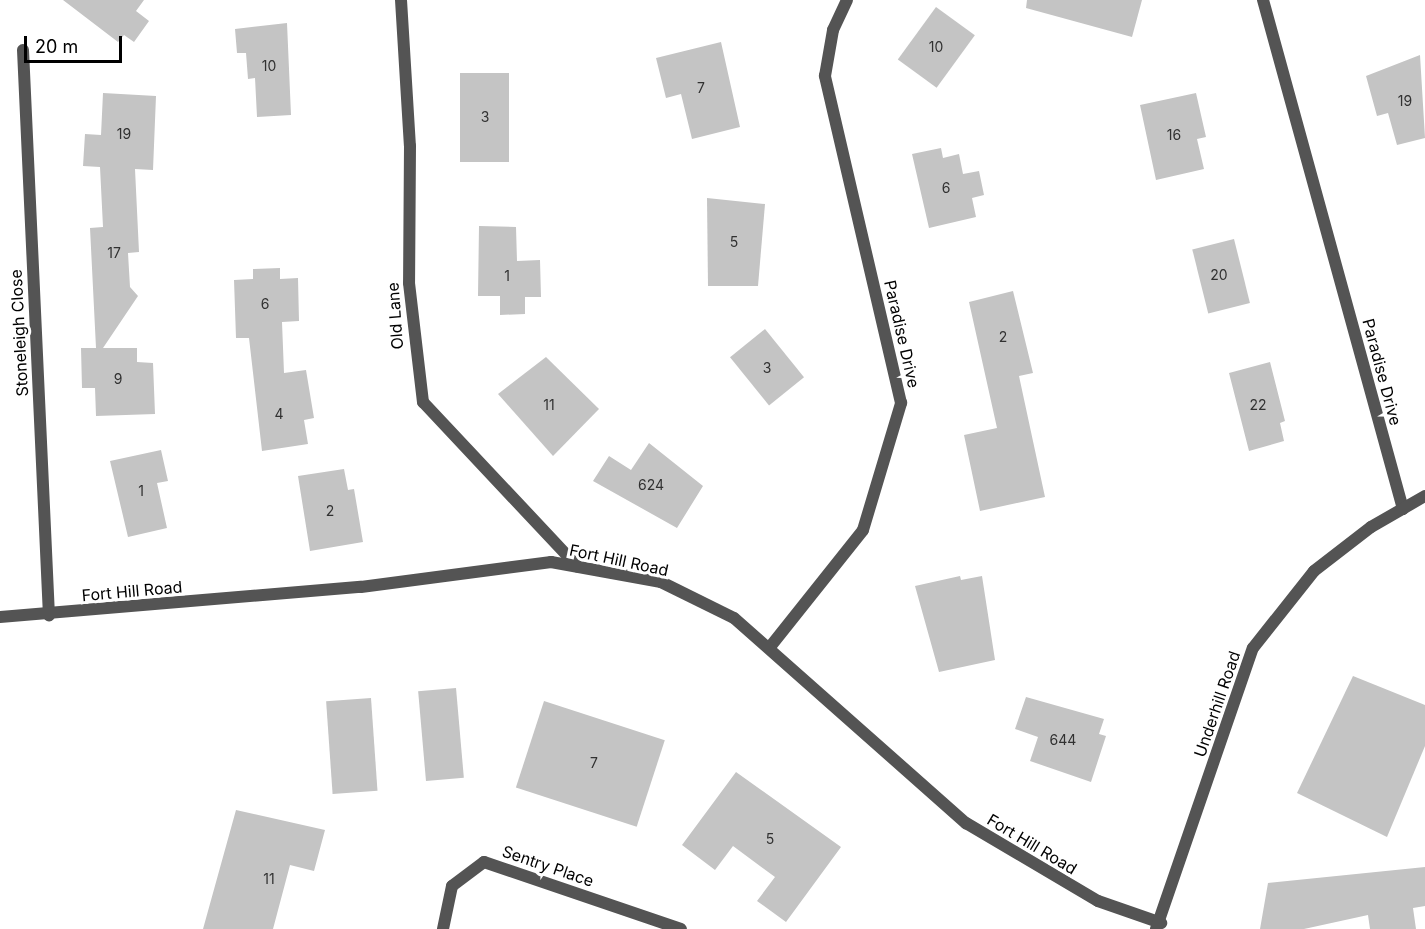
<!DOCTYPE html>
<style>
body{margin:0}
#map{position:relative;width:1425px;height:929px;overflow:hidden;background:#fff;font-family:Inter,sans-serif}
div>[style]{position:absolute}
.building>*{inset:0;background:#c4c4c4;transform-origin:0 0}
.minor>*{height:12px;margin:-6px;padding:0 6px;transform-origin:6px;border-radius:6px;background:#545454}
.tertiary>*{height:12px;margin:-6px;padding:0 6px;transform-origin:6px;border-radius:6px;background:#545454}
span{translate:-50% -50%;white-space:nowrap;text-align:center;line-height:1.15;-webkit-text-stroke:6px #fff;paint-order:stroke}
.number-label{font-size:14px;color:#313131}
.number-label span{-webkit-text-stroke-width:0}
.street-label{font-size:16px;color:#000}
.scale{position:absolute;left:24px;top:36px;width:98px;height:27px;box-sizing:border-box;border:3px solid #000;border-top:0;padding-left:8px;font-size:18px;line-height:21px;white-space:nowrap;color:#000;-webkit-text-stroke:4px #fff;paint-order:stroke}
</style>
<div id="map">
<div class="building">
<div style="clip-path:polygon(63px 0,144px 0,136px 11px,149px 21px,134px 42px,124px 35px,118px 42px)"></div>
<div style="clip-path:polygon(1027px 0,1142px 0,1132px 37px,1026px 8px)"></div>
<div style="left:936px;top:7px;width:48px;height:65px;rotate:36deg"></div>
<div style="clip-path:polygon(287px 23px,291px 115px,257px 117px,255px 78px,248px 79px,246px 53px,237px 53px,235px 29px)"></div>
<div style="clip-path:polygon(721px 42px,740px 127px,692px 139px,681px 94px,666px 98px,656px 58px)"></div>
<div style="clip-path:polygon(1420px 55px,1425px 138px,1397px 145px,1388px 113px,1377px 116px,1366px 76px)"></div>
<div style="left:460px;top:73px;width:49px;height:89px"></div>
<div style="clip-path:polygon(103px 93px,156px 96px,153px 170px,135px 169px,139px 252px,128px 253px,130px 287px,138px 296px,103px 348px,137px 348px,137px 362px,153px 363px,155px 414px,96px 416px,95px 388px,82px 388px,81px 348px,96px 348px,90px 228px,103px 227px,100px 167px,83px 166px,85px 134px,101px 135px)"></div>
<div style="clip-path:polygon(1196px 93px,1206px 137px,1197px 139px,1204px 169px,1156px 180px,1140px 105px)"></div>
<div style="clip-path:polygon(941px 148px,943px 158px,959px 154px,963px 174px,979px 171px,984px 195px,972px 198px,976px 217px,929px 228px,912px 154px)"></div>
<div style="clip-path:polygon(707px 198px,765px 204px,758px 286px,708px 286px)"></div>
<div style="clip-path:polygon(479px 226px,516px 227px,517px 261px,540px 260px,541px 297px,525px 297px,525px 314px,500px 315px,500px 296px,478px 296px)"></div>
<div style="left:1234px;top:239px;width:66px;height:43px;rotate:76deg"></div>
<div style="clip-path:polygon(280px 268px,280px 279px,298px 278px,299px 321px,282px 322px,284px 373px,306px 370px,314px 418px,304px 420px,308px 444px,262px 451px,249px 338px,236px 338px,234px 280px,253px 279px,253px 269px)"></div>
<div style="clip-path:polygon(1013px 291px,1033px 373px,1019px 376px,1045px 497px,980px 511px,964px 435px,997px 428px,969px 302px)"></div>
<div style="left:765px;top:329px;width:62px;height:45px;rotate:51deg"></div>
<div style="clip-path:polygon(546px 357px,599px 409px,553px 456px,498px 394px)"></div>
<div style="clip-path:polygon(1270px 362px,1285px 421px,1280px 423px,1284px 441px,1249px 451px,1229px 373px)"></div>
<div style="clip-path:polygon(649px 443px,703px 486px,677px 528px,593px 481px,609px 456px,631px 470px)"></div>
<div style="clip-path:polygon(161px 450px,168px 481px,157px 483px,167px 528px,128px 537px,110px 461px)"></div>
<div style="clip-path:polygon(344px 469px,348px 490px,354px 489px,363px 542px,310px 551px,298px 476px)"></div>
<div style="clip-path:polygon(960px 576px,961px 580px,982px 576px,995px 660px,939px 672px,915px 586px)"></div>
<div style="clip-path:polygon(1353px 676px,1425px 705px,1425px 746px,1387px 837px,1297px 793px)"></div>
<div style="left:456px;top:688px;width:90px;height:38px;rotate:85deg"></div>
<div style="clip-path:polygon(1026px 697px,1104px 719px,1099px 734px,1106px 736px,1091px 782px,1030px 761px,1038px 737px,1015px 729px)"></div>
<div style="left:371px;top:698px;width:93px;height:45px;rotate:86deg"></div>
<div style="left:544px;top:701px;width:127px;height:91px;rotate:18deg"></div>
<div style="clip-path:polygon(736px 772px,841px 847px,786px 922px,757px 901px,775px 877px,733px 846px,715px 870px,682px 845px)"></div>
<div style="clip-path:polygon(236px 810px,325px 830px,314px 871px,290px 865px,273px 929px,203px 929px)"></div>
<div style="clip-path:polygon(1425px 867px,1425px 906px,1413px 908px,1416px 929px,1370px 929px,1368px 915px,1304px 929px,1260px 929px,1268px 883px)"></div>
</div>
<div class="minor">
<div style="left:401px;top:0;width:146px;rotate:86.5deg"></div>
<div style="left:410px;top:146px;width:137px;rotate:90.4deg"></div>
<div style="left:409px;top:283px;width:120px;rotate:83.3deg"></div>
<div style="left:423px;top:402px;width:226px;rotate:46.8deg"></div>
<div style="left:1263px;top:0;width:528px;rotate:74.62deg"></div>
<div style="left:23px;top:50px;width:566px;rotate:87.37deg"></div>
<div style="left:770px;top:647px;width:149px;rotate:-51.5deg"></div>
<div style="left:863px;top:530px;width:133px;rotate:-73.3deg"></div>
<div style="left:901px;top:403px;width:336px;rotate:-103.1deg"></div>
<div style="left:825px;top:76px;width:47px;rotate:-80.1deg"></div>
<div style="left:833px;top:30px;width:33px;rotate:-65deg"></div>
<div style="left:443px;top:929px;width:44px;rotate:-78.2deg"></div>
<div style="left:452px;top:886px;width:40px;rotate:-37deg"></div>
<div style="left:484px;top:862px;width:208px;rotate:18.8deg"></div>
</div>
<div class="tertiary">
<div style="left:0;top:617px;width:362px;rotate:-4.8deg"></div>
<div style="left:361px;top:587px;width:192px;rotate:-7.5deg"></div>
<div style="left:551px;top:562px;width:112px;rotate:10.3deg"></div>
<div style="left:661px;top:582px;width:81px;rotate:26.3deg"></div>
<div style="left:734px;top:618px;width:310px;rotate:41.5deg"></div>
<div style="left:966px;top:823px;width:153px;rotate:30.6deg"></div>
<div style="left:1098px;top:901px;width:67px;rotate:19.2deg"></div>
<div style="left:1156px;top:929px;width:297px;rotate:-71deg"></div>
<div style="left:1253px;top:648px;width:98px;rotate:-51.6deg"></div>
<div style="left:1314px;top:571px;width:72px;rotate:-37.7deg"></div>
<div style="left:1371px;top:527px;width:62px;rotate:-29.9deg"></div>
</div>
<div class="number-label">
<span style="left:936px;top:47px">10</span>
<span style="left:269px;top:66px">10</span>
<span style="left:701px;top:88px">7</span>
<span style="left:1405px;top:101px">19</span>
<span style="left:485px;top:117px">3</span>
<span style="left:124px;top:134px">19</span>
<span style="left:1174px;top:135px">16</span>
<span style="left:946px;top:188px">6</span>
<span style="left:734px;top:242px">5</span>
<span style="left:114px;top:253px">17</span>
<span style="left:1219px;top:275px">20</span>
<span style="left:507px;top:276px">1</span>
<span style="left:265px;top:304px">6</span>
<span style="left:1003px;top:337px">2</span>
<span style="left:767px;top:368px">3</span>
<span style="left:118px;top:379px">9</span>
<span style="left:549px;top:405px">11</span>
<span style="left:1258px;top:405px">22</span>
<span style="left:279px;top:414px">4</span>
<span style="left:651px;top:485px">624</span>
<span style="left:141px;top:491px">1</span>
<span style="left:330px;top:511px">2</span>
<span style="left:1063px;top:740px">644</span>
<span style="left:594px;top:763px">7</span>
<span style="left:770px;top:839px">5</span>
<span style="left:269px;top:879px">11</span>
</div>
<div class="street-label">
<span style="left:395px;top:316px;rotate:-94deg">Old Lane</span>
<span style="left:19px;top:333px;rotate:-93deg">Stoneleigh Close</span>
<span style="left:902px;top:334px;rotate:77deg">Paradise Drive</span>
<span style="left:1382px;top:372px;rotate:75deg">Paradise Drive</span>
<span style="left:619px;top:560px;rotate:12deg">Fort Hill Road</span>
<span style="left:132px;top:591px;rotate:-5deg">Fort Hill Road</span>
<span style="left:1217px;top:704px;rotate:-71deg">Underhill Road</span>
<span style="left:1032px;top:844px;rotate:31deg">Fort Hill Road</span>
<span style="left:548px;top:866px;rotate:19deg">Sentry Place</span>
</div>
<div class="scale">20 m</div>
</div>
